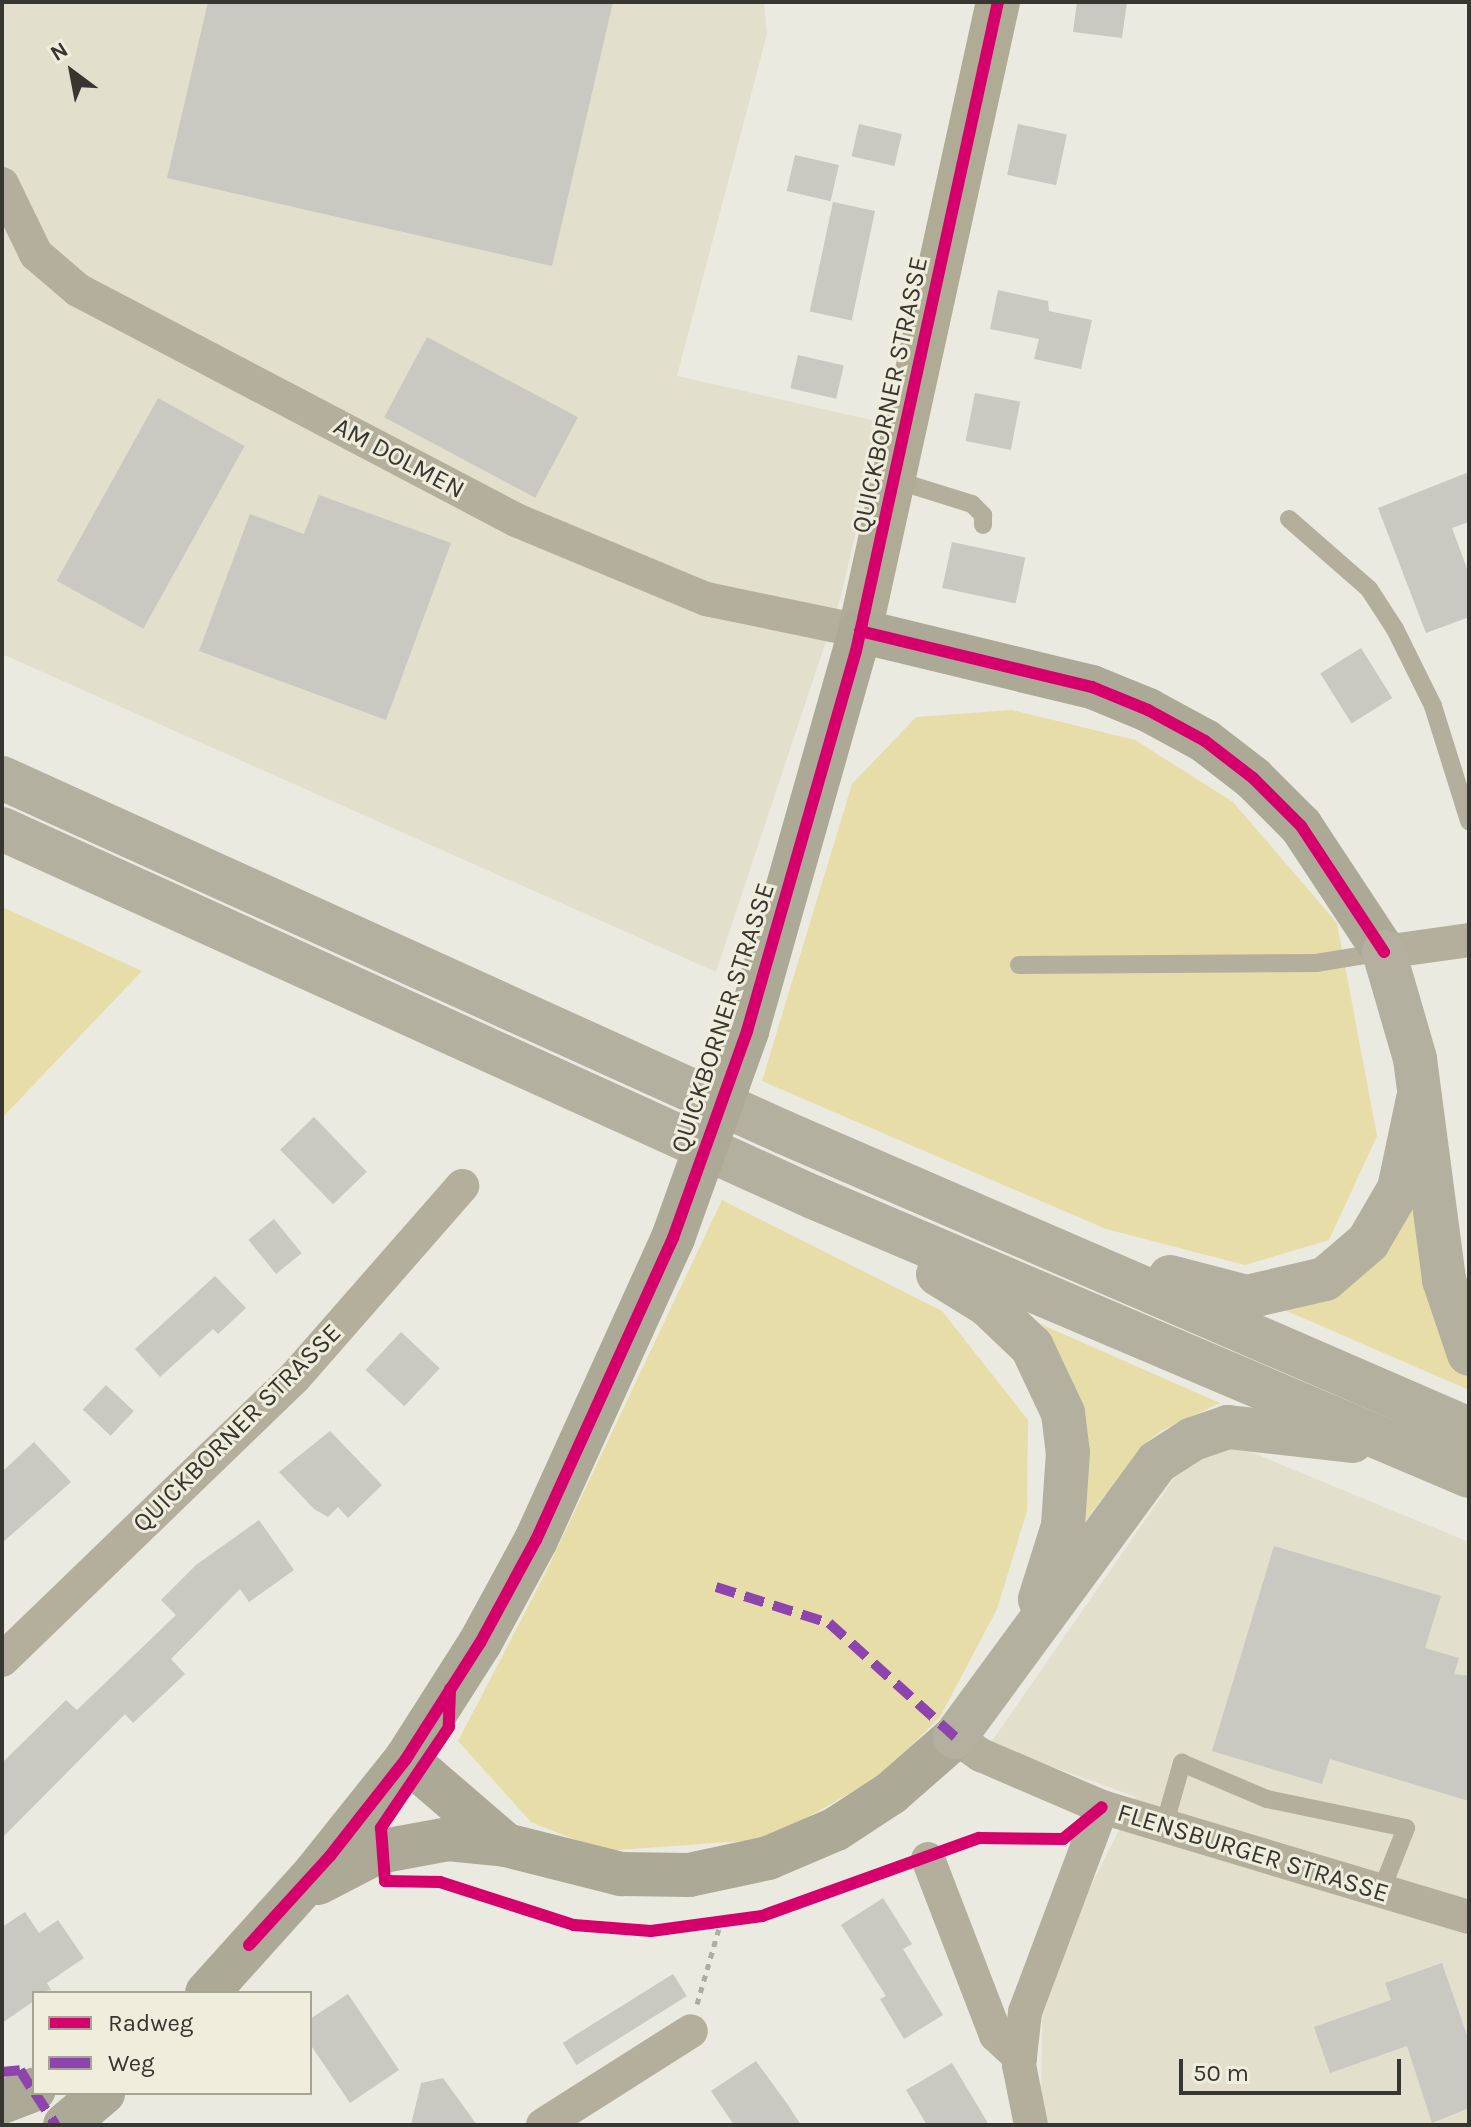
<!DOCTYPE html>
<style>
body{margin:0}
#map{position:relative;width:1471px;height:2127px;overflow:hidden;background:#ebeae0;font-family:Karla,sans-serif}
div>[style]{position:absolute}
.built>*{inset:0;background:#e2dfcd}
.green>*{inset:0;background:#e6dda9}
.building>*{inset:0;background:#c9c8c1;transform-origin:0 0}
.path>*{height:5px;margin-top:-2.5px;transform-origin:0;background:repeating-linear-gradient(90deg,#afad9f 0 6px,transparent 0 12px)}
.service>*{height:18px;margin:-9px;padding:0 9px;transform-origin:9px;border-radius:9px;background:#b3af9c}
.minor>*{height:34px;margin:-17px;padding:0 17px;transform-origin:17px;border-radius:17px;background:#b3af9c}
.secondary>*{height:44px;margin:-22px;padding:0 22px;transform-origin:22px;border-radius:22px;background:#afab94}
.primary>*{height:44px;margin:-22px;padding:0 22px;transform-origin:22px;border-radius:22px;background:#aca997}
.motorway>*{height:44px;margin:-22px;padding:0 22px;transform-origin:22px;border-radius:22px;background:#b3b0a0}
.primary-bridge>*{height:44px;margin:-22px;padding:0 22px;transform-origin:22px;border-radius:22px;background:#aca997}
.quiet>*{height:10px;margin-top:-5px;transform-origin:0;background:repeating-linear-gradient(90deg,#8e44ad 0 20px,transparent 0 30px)}
.cycleway>*{height:12px;margin:-6px;padding:0 6px;transform-origin:6px;border-radius:6px;background:#d6006c}
span{translate:-50% -50%;white-space:nowrap;text-align:center;line-height:1.15;-webkit-text-stroke:6px #efeddc;paint-order:stroke}
.street-label{font-size:26px;color:#373630}
.frame{position:absolute;inset:0;border:4px solid #373630;pointer-events:none}
.legend{position:absolute;left:32px;top:1991px;width:280px;height:104px;box-sizing:border-box;background:#efeddc;border:2px solid #a5a497;margin:0;padding:10px 14px;list-style:none;font-size:24px;color:#373630}
.legend li{display:flex;align-items:center;gap:16px;height:40px}
.legend b{width:40px;border:2px solid #a5a497}
.north{position:absolute;left:32px;top:32px;width:80px;height:80px;-webkit-text-stroke:6px #efeddc;paint-order:stroke;rotate:328deg;font-size:22px;font-weight:700;line-height:32px;text-align:center;color:#373630}
.north::after{content:'';display:block;margin:auto;width:28px;height:36px;background:#373630;clip-path:polygon(50% 0,100% 100%,50% 72%,0 100%)}
.scale{position:absolute;left:1179px;top:2059px;width:222px;height:36px;box-sizing:border-box;border:4px solid #373630;border-top:0;padding-left:10px;font-size:24px;line-height:28px;white-space:nowrap;color:#373630;-webkit-text-stroke:6px #efeddc;paint-order:stroke}
</style>
<div id="map">
<div class="built">
<div style="clip-path:polygon(2px 2px,764px 2px,767px 34px,677px 376px,881px 422px,841px 596px,716px 972px,2px 654px)"></div>
<div style="clip-path:polygon(1229px 1443px,1469px 1542px,1469px 2125px,1049px 2125px,1041px 2108px,1043px 1980px,1136px 1797px,990px 1744px,1177px 1474px)"></div>
</div>
<div class="green">
<div style="clip-path:polygon(1012px 710px,1135px 740px,1233px 802px,1337px 923px,1377px 1136px,1329px 1240px,1245px 1265px,1106px 1229px,762px 1081px,852px 784px,916px 717px)"></div>
<div style="clip-path:polygon(2px 907px,142px 971px,2px 1118px)"></div>
<div style="clip-path:polygon(1408px 1185px,1469px 1377px,1469px 1390px,1273px 1305px)"></div>
<div style="clip-path:polygon(722px 1200px,942px 1311px,1028px 1420px,1027px 1511px,997px 1609px,940px 1717px,883px 1774px,770px 1839px,603px 1851px,531px 1822px,458px 1741px,545px 1574px)"></div>
<div style="clip-path:polygon(1038px 1323px,1220px 1403px,1161px 1431px,1143px 1445px,1082px 1525px)"></div>
</div>
<div class="building">
<div style="clip-path:polygon(208px 2px,613px 2px,552px 266px,167px 178px)"></div>
<div style="clip-path:polygon(1077px 2px,1127px 2px,1122px 38px,1073px 32px)"></div>
<div style="left:859px;top:124px;width:44px;height:33px;rotate:13deg"></div>
<div style="left:1018px;top:124px;width:50px;height:52px;rotate:12deg"></div>
<div style="left:795px;top:155px;width:45px;height:37px;rotate:13deg"></div>
<div style="left:833px;top:202px;width:43px;height:112px;rotate:12deg"></div>
<div style="clip-path:polygon(998px 290px,1048px 301px,1049px 311px,1092px 320px,1081px 369px,1034px 359px,1039px 339px,990px 329px)"></div>
<div style="left:427px;top:337px;width:171px;height:91px;rotate:28deg"></div>
<div style="left:798px;top:355px;width:47px;height:34px;rotate:13deg"></div>
<div style="left:975px;top:393px;width:46px;height:49px;rotate:11deg"></div>
<div style="left:158px;top:398px;width:99px;height:209px;rotate:29deg"></div>
<div style="clip-path:polygon(1469px 472px,1469px 522px,1452px 528px,1469px 574px,1469px 617px,1426px 633px,1378px 508px)"></div>
<div style="clip-path:polygon(319px 495px,451px 543px,386px 720px,199px 651px,250px 514px,304px 534px)"></div>
<div style="left:952px;top:542px;width:75px;height:47px;rotate:12deg"></div>
<div style="left:1361px;top:648px;width:59px;height:48px;rotate:58deg"></div>
<div style="left:314px;top:1117px;width:76px;height:47px;rotate:46deg"></div>
<div style="left:274px;top:1219px;width:44px;height:33px;rotate:51deg"></div>
<div style="clip-path:polygon(215px 1276px,246px 1308px,218px 1334px,213px 1329px,160px 1377px,135px 1349px)"></div>
<div style="left:401px;top:1332px;width:53px;height:52px;rotate:43deg"></div>
<div style="left:106px;top:1385px;width:38px;height:34px;rotate:43deg"></div>
<div style="clip-path:polygon(330px 1431px,382px 1485px,348px 1518px,338px 1507px,328px 1517px,314px 1509px,279px 1472px)"></div>
<div style="clip-path:polygon(34px 1442px,71px 1482px,2px 1543px,2px 1472px)"></div>
<div style="clip-path:polygon(259px 1520px,294px 1570px,249px 1602px,240px 1589px,171px 1659px,185px 1674px,133px 1723px,125px 1714px,2px 1838px,2px 1763px,66px 1700px,77px 1710px,176px 1615px,161px 1600px,196px 1565px)"></div>
<div style="clip-path:polygon(1274px 1546px,1441px 1596px,1425px 1648px,1459px 1658px,1454px 1674px,1469px 1676px,1469px 1801px,1330px 1759px,1322px 1784px,1212px 1751px)"></div>
<div style="clip-path:polygon(883px 1898px,912px 1944px,903px 1949px,943px 2015px,904px 2039px,880px 1999px,886px 1996px,841px 1925px)"></div>
<div style="clip-path:polygon(25px 1912px,39px 1933px,58px 1920px,84px 1958px,47px 1983px,51px 1990px,34px 1993px,34px 2001px,2px 2023px,2px 1927px)"></div>
<div style="clip-path:polygon(1442px 1963px,1469px 2041px,1469px 2108px,1432px 2123px,1407px 2046px,1330px 2073px,1314px 2027px,1391px 2000px,1385px 1983px)"></div>
<div style="left:673px;top:1974px;width:26px;height:130px;rotate:58deg"></div>
<div style="clip-path:polygon(348px 1994px,399px 2070px,350px 2103px,310px 2044px,310px 2019px)"></div>
<div style="clip-path:polygon(756px 2061px,788px 2105px,801px 2125px,734px 2125px,711px 2091px)"></div>
<div style="clip-path:polygon(952px 2063px,989px 2125px,927px 2125px,906px 2090px)"></div>
<div style="clip-path:polygon(443px 2078px,477px 2125px,411px 2125px,421px 2083px)"></div>
</div>
<div class="path">
<div style="left:697px;top:2004px;width:82px;rotate:-73.8deg"></div>
</div>
<div class="service">
<div style="left:895px;top:480px;width:81px;rotate:17.3deg"></div>
<div style="left:972px;top:504px;width:16px;rotate:45deg"></div>
<div style="left:983px;top:515px;width:10px;rotate:90deg"></div>
<div style="left:1289px;top:519px;width:106px;rotate:41.2deg"></div>
<div style="left:1369px;top:589px;width:48px;rotate:57deg"></div>
<div style="left:1395px;top:629px;width:86px;rotate:63.7deg"></div>
<div style="left:1433px;top:706px;width:121px;rotate:72.6deg"></div>
<div style="left:1019px;top:965px;width:297px;rotate:-0.4deg"></div>
<div style="left:1316px;top:963px;width:69px;rotate:-9.2deg"></div>
<div style="left:1164px;top:1826px;width:66px;rotate:-74.1deg"></div>
<div style="left:1182px;top:1763px;width:92px;rotate:23deg"></div>
<div style="left:1267px;top:1799px;width:142px;rotate:11.8deg"></div>
<div style="left:1406px;top:1828px;width:68px;rotate:111.6deg"></div>
</div>
<div class="minor">
<div style="left:2px;top:184px;width:78px;rotate:64.1deg"></div>
<div style="left:36px;top:254px;width:55px;rotate:40.6deg"></div>
<div style="left:78px;top:290px;width:495px;rotate:27.7deg"></div>
<div style="left:516px;top:520px;width:206px;rotate:22.6deg"></div>
<div style="left:706px;top:599px;width:157px;rotate:11.7deg"></div>
<div style="left:1384px;top:952px;width:86px;rotate:-8deg"></div>
<div style="left:2px;top:1660px;width:407px;rotate:-44deg"></div>
<div style="left:295px;top:1377px;width:254px;rotate:-48.8deg"></div>
<div style="left:955px;top:1737px;width:32px;rotate:35deg"></div>
<div style="left:981px;top:1755px;width:132px;rotate:23.3deg"></div>
<div style="left:1102px;top:1807px;width:383px;rotate:16.7deg"></div>
<div style="left:928px;top:1859px;width:189px;rotate:68.9deg"></div>
<div style="left:996px;top:2035px;width:33px;rotate:43deg"></div>
<div style="left:543px;top:2125px;width:175px;rotate:-32.4deg"></div>
<div style="left:1031px;top:2125px;width:61px;rotate:-101.3deg"></div>
<div style="left:1019px;top:2065px;width:53px;rotate:-83.5deg"></div>
<div style="left:1025px;top:2012px;width:219px;rotate:-69.4deg"></div>
</div>
<div class="secondary">
<div style="left:860px;top:631px;width:644px;rotate:-77.63deg"></div>
</div>
<div class="primary">
<div style="left:747px;top:1031px;width:416px;rotate:-74.2deg"></div>
<div style="left:860px;top:631px;width:239px;rotate:13.6deg"></div>
<div style="left:1092px;top:687px;width:61px;rotate:22.3deg"></div>
<div style="left:1148px;top:710px;width:65px;rotate:28.5deg"></div>
<div style="left:1205px;top:741px;width:61px;rotate:37.6deg"></div>
<div style="left:1253px;top:778px;width:68px;rotate:45deg"></div>
<div style="left:1301px;top:826px;width:151px;rotate:56.6deg"></div>
<div style="left:406px;top:1759px;width:132px;rotate:40.7deg"></div>
<div style="left:318px;top:1883px;width:68px;rotate:-27.3deg"></div>
<div style="left:378px;top:1852px;width:71px;rotate:-10.5deg"></div>
<div style="left:448px;top:1839px;width:58px;rotate:5.9deg"></div>
<div style="left:506px;top:1845px;width:119px;rotate:14.2deg"></div>
<div style="left:621px;top:1874px;width:68px;rotate:0.8deg"></div>
<div style="left:689px;top:1875px;width:81px;rotate:-12.1deg"></div>
<div style="left:768px;top:1858px;width:74px;rotate:-23.1deg"></div>
<div style="left:836px;top:1829px;width:66px;rotate:-33.2deg"></div>
<div style="left:891px;top:1793px;width:85px;rotate:-41.2deg"></div>
<div style="left:207px;top:1993px;width:161px;rotate:-48deg"></div>
<div style="left:315px;top:1873px;width:146px;rotate:-51.4deg"></div>
<div style="left:406px;top:1759px;width:138px;rotate:-57.5deg"></div>
<div style="left:480px;top:1643px;width:117px;rotate:-61.5deg"></div>
<div style="left:536px;top:1540px;width:332px;rotate:-65.6deg"></div>
<div style="left:2px;top:2102px;width:34px;rotate:-21deg"></div>
<div style="left:65px;top:2125px;width:50px;rotate:-40.1deg"></div>
</div>
<div class="motorway">
<div style="left:2px;top:778px;width:857px;rotate:24.38deg"></div>
<div style="left:783px;top:1132px;width:748px;rotate:23.41deg"></div>
<div style="left:2px;top:829px;width:891px;rotate:24.41deg"></div>
<div style="left:813px;top:1197px;width:713px;rotate:23.04deg"></div>
<div style="left:1384px;top:952px;width:111px;rotate:73.8deg"></div>
<div style="left:1415px;top:1059px;width:223px;rotate:82.5deg"></div>
<div style="left:1444px;top:1280px;width:78px;rotate:71.3deg"></div>
<div style="left:938px;top:1274px;width:59px;rotate:31.8deg"></div>
<div style="left:988px;top:1305px;width:61px;rotate:43.7deg"></div>
<div style="left:1032px;top:1347px;width:73px;rotate:64.8deg"></div>
<div style="left:1063px;top:1413px;width:39px;rotate:83deg"></div>
<div style="left:1068px;top:1452px;width:74px;rotate:93.9deg"></div>
<div style="left:1063px;top:1526px;width:77px;rotate:107.5deg"></div>
<div style="left:1170px;top:1277px;width:80px;rotate:14.6deg"></div>
<div style="left:1247px;top:1297px;width:80px;rotate:-13deg"></div>
<div style="left:1325px;top:1279px;width:57px;rotate:-40.7deg"></div>
<div style="left:1368px;top:1242px;width:61px;rotate:-59.7deg"></div>
<div style="left:1399px;top:1189px;width:92px;rotate:-78.1deg"></div>
<div style="left:955px;top:1737px;width:341px;rotate:-53.7deg"></div>
<div style="left:1157px;top:1462px;width:43px;rotate:-32.6deg"></div>
<div style="left:1193px;top:1439px;width:37px;rotate:-19deg"></div>
<div style="left:1228px;top:1427px;width:125px;rotate:6.4deg"></div>
</div>
<div class="primary-bridge">
<div style="left:673px;top:1238px;width:220px;rotate:-70.3deg"></div>
</div>
<div class="quiet">
<div style="left:716px;top:1587px;width:119px;rotate:17.7deg"></div>
<div style="left:829px;top:1623px;width:170px;rotate:42.1deg"></div>
<div style="left:2px;top:2072px;width:18px;rotate:-6deg"></div>
<div style="left:20px;top:2070px;width:26px;rotate:58deg"></div>
<div style="left:35px;top:2093px;width:38px;rotate:57deg"></div>
</div>
<div class="cycleway">
<div style="left:860px;top:631px;width:239px;rotate:13.6deg"></div>
<div style="left:1092px;top:687px;width:61px;rotate:22.3deg"></div>
<div style="left:1148px;top:710px;width:65px;rotate:28.5deg"></div>
<div style="left:1205px;top:741px;width:61px;rotate:37.6deg"></div>
<div style="left:1253px;top:778px;width:68px;rotate:45deg"></div>
<div style="left:1301px;top:826px;width:151px;rotate:56.6deg"></div>
<div style="left:450px;top:1689px;width:38px;rotate:92deg"></div>
<div style="left:449px;top:1727px;width:122px;rotate:124deg"></div>
<div style="left:381px;top:1828px;width:53px;rotate:85.7deg"></div>
<div style="left:385px;top:1881px;width:55px;rotate:1deg"></div>
<div style="left:440px;top:1882px;width:141px;rotate:17.8deg"></div>
<div style="left:574px;top:1925px;width:77px;rotate:4.5deg"></div>
<div style="left:651px;top:1931px;width:112px;rotate:-7.7deg"></div>
<div style="left:762px;top:1916px;width:231px;rotate:-19.8deg"></div>
<div style="left:979px;top:1838px;width:84px;rotate:0.7deg"></div>
<div style="left:1063px;top:1839px;width:50px;rotate:-39.4deg"></div>
<div style="left:249px;top:1945px;width:120px;rotate:-47.7deg"></div>
<div style="left:330px;top:1856px;width:123px;rotate:-51.9deg"></div>
<div style="left:406px;top:1759px;width:138px;rotate:-57.5deg"></div>
<div style="left:480px;top:1643px;width:117px;rotate:-61.5deg"></div>
<div style="left:536px;top:1540px;width:332px;rotate:-65.6deg"></div>
<div style="left:673px;top:1238px;width:220px;rotate:-70.3deg"></div>
<div style="left:747px;top:1031px;width:395px;rotate:-74deg"></div>
<div style="left:856px;top:651px;width:664px;rotate:-77.66deg"></div>
</div>
<div class="street-label">
<span style="left:890px;top:395px;rotate:-78deg">QUICKBORNER STRASSE</span>
<span style="left:399px;top:458px;rotate:28deg">AM DOLMEN</span>
<span style="left:723px;top:1018px;rotate:-72deg">QUICKBORNER STRASSE</span>
<span style="left:237px;top:1428px;rotate:-45deg">QUICKBORNER STRASSE</span>
<span style="left:1253px;top:1853px;rotate:17deg">FLENSBURGER STRASSE</span>
</div>
<div class="frame"></div>
<ul class="legend">
<li><b style="height:10px;background:#d6006c"></b>Radweg</li>
<li><b style="height:10px;background:#8e44ad"></b>Weg</li>
</ul>
<div class="north">N</div>
<div class="scale">50 m</div>
</div>
